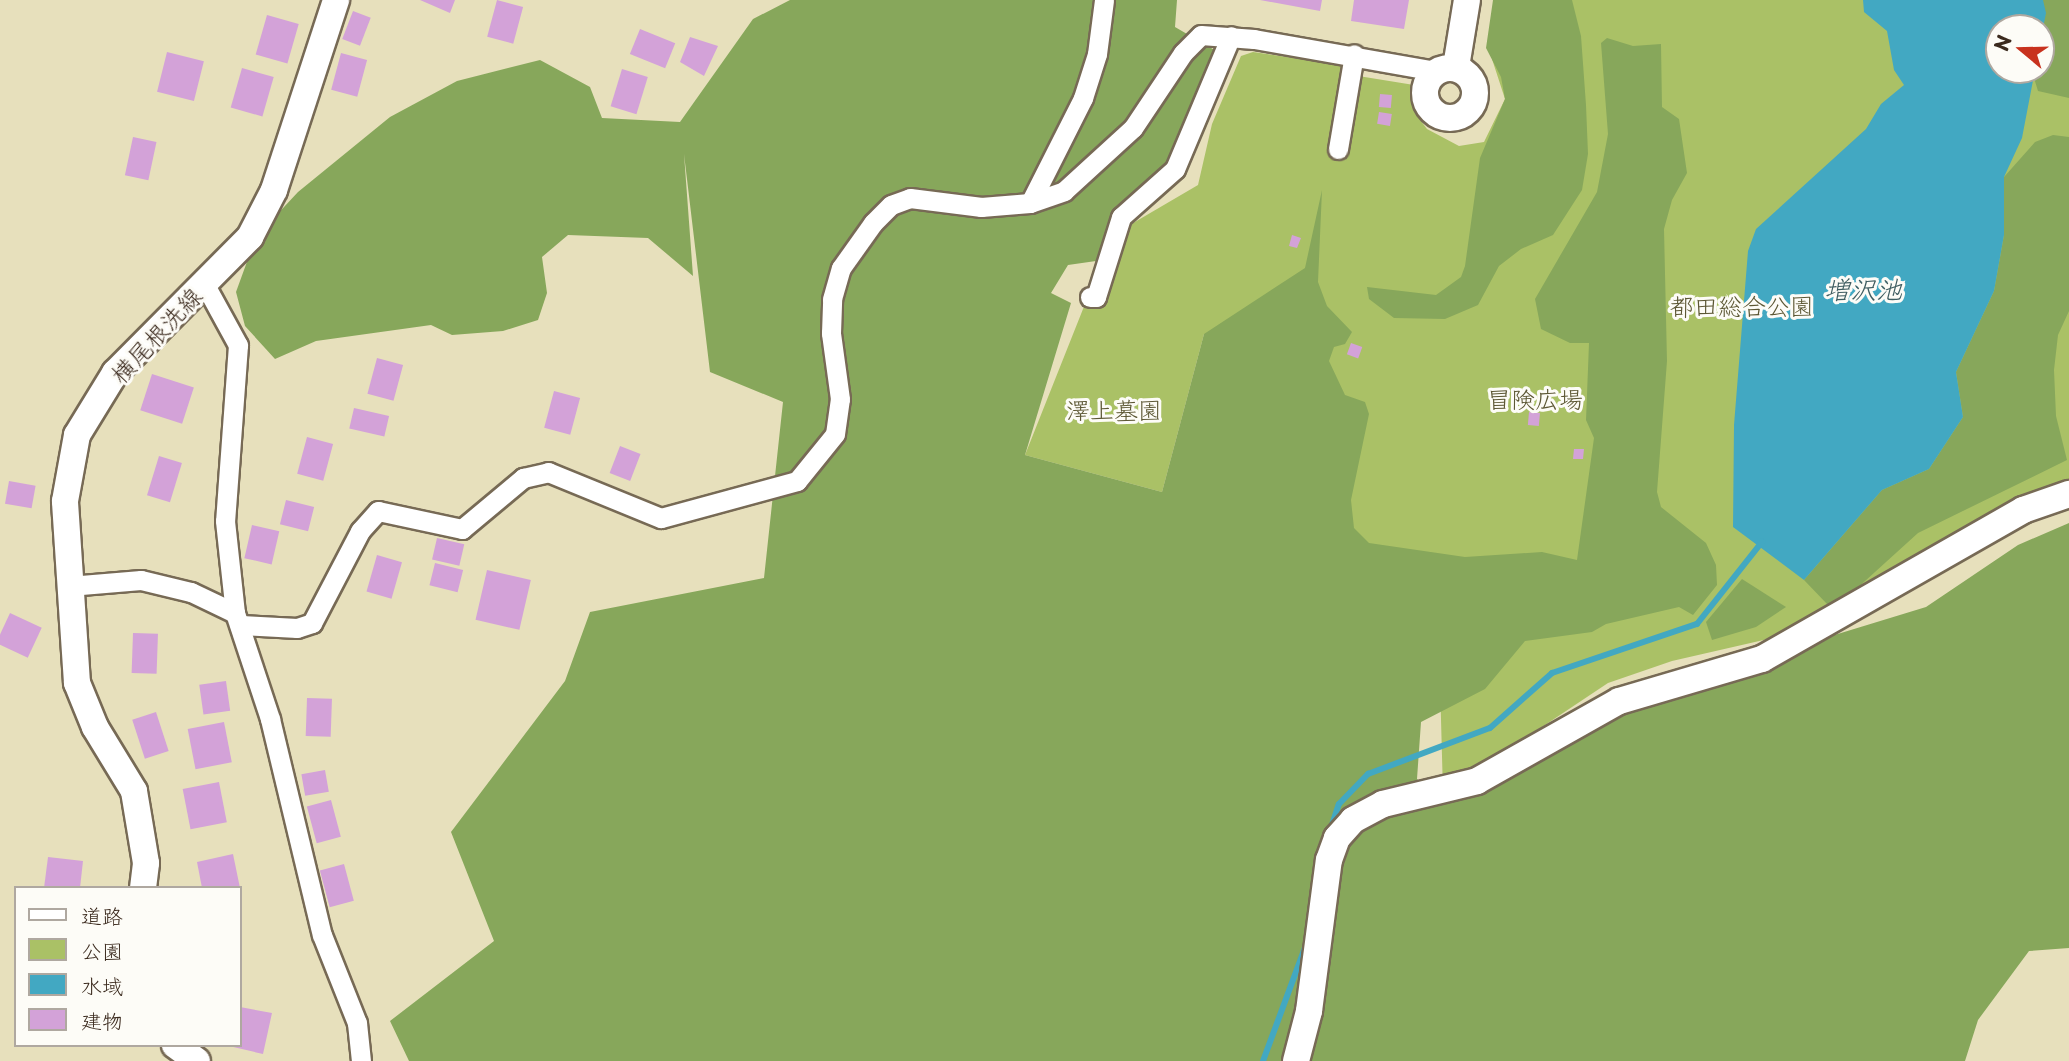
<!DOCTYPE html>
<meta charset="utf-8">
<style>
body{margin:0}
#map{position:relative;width:2069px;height:1061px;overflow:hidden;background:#e7e0bc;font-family:"Playpen Sans","Klee One",sans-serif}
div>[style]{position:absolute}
.green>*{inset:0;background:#aac166}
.forest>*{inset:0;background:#87a75b}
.water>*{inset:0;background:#42a8c2}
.stream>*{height:6px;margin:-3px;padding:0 3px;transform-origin:3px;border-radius:3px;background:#42a8c2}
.building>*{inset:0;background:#d3a2d8;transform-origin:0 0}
.roads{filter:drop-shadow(2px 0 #776a55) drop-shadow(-2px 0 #776a55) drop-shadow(0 2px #776a55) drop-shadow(0 -2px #776a55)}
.street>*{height:19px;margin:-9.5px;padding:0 9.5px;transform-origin:9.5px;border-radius:9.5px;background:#fff}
.secondary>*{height:26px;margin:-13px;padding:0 13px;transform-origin:13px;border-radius:13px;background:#fff}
.secondary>.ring{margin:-13px;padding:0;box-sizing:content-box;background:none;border:26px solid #fff;border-radius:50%}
span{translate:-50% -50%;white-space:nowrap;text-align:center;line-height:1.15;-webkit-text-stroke:6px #fdfcf7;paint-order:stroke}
.park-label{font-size:24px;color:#5c5734}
.street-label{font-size:24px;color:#3b2a1e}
.water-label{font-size:26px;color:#3e5c60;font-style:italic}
.legend{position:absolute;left:14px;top:886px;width:228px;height:161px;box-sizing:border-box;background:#fdfcf7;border:2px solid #afa8a0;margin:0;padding:9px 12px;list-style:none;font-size:21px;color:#3b2a1e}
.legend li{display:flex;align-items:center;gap:14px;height:35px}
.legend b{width:35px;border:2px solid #afa8a0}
.north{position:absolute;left:1985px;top:14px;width:70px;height:70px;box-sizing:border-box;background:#fdfcf7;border:2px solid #afa8a0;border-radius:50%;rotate:289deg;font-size:19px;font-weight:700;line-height:28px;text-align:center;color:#3b2a1e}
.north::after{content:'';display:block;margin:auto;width:24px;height:32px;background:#c8321e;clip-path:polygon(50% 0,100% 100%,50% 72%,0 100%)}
</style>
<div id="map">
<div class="green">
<div style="clip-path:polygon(evenodd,1501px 0,2069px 0,2069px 481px,2021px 496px,1781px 636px,1672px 661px,1608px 683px,1443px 793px,1440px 682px,1204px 334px,1162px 492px,1025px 455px,1085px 304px,1102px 306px,1128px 226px,1198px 185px,1212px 124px,1241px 56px,1253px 52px,1347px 66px,1346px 74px,1414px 85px,1415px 113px,1427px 129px,1459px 146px,1484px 142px,1505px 99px,1492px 59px,1501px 0,1999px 28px,2041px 28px,2041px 70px,1999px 70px,1999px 28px)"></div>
</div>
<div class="forest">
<div style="clip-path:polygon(790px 0,1177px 0,1175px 27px,1218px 52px,1170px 163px,1113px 212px,1096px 261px,1068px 265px,1051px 293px,1071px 303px,1025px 455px,1162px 492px,1204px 334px,1305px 268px,1322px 190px,1318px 282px,1327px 306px,1352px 332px,1345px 344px,1334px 347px,1329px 361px,1345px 395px,1365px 402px,1369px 414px,1351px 500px,1354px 528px,1369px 543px,1465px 557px,1542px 552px,1577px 560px,1594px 438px,1586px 420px,1589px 343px,1570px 343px,1541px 329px,1535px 299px,1597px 192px,1608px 134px,1601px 43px,1607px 38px,1633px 46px,1661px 44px,1662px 107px,1679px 119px,1687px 173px,1672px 200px,1664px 229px,1667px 361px,1657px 492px,1661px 507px,1706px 543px,1716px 565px,1717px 585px,1693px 615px,1679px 607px,1606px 624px,1592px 632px,1525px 641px,1485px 689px,1421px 722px,1417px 779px,1435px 793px,1619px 701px,1926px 607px,2018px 545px,2069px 523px,2069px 948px,2029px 951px,1978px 1020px,1965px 1061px,409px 1061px,390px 1021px,494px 941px,451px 832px,565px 681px,590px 612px,764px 578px,783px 402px,710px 372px,684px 154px,693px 276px,648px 238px,568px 235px,542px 257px,547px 293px,538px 320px,503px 331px,452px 335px,431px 325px,316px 341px,275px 359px,245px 326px,236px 292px,256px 237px,298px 192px,390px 117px,457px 81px,540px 60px,590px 87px,602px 118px,680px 122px,753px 19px)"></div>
<div style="clip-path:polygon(1493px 0,1572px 0,1581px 36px,1586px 105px,1588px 154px,1582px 190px,1553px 235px,1521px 249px,1499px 266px,1478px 305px,1445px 319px,1394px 318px,1369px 299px,1367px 287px,1436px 295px,1461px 277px,1465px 266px,1480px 158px,1505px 99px,1501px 77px,1486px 48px)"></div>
<div style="clip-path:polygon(2043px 0,2069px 0,2069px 98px,2038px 91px,2034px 78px,2035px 70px,2041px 70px)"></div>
<div style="clip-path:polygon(2053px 135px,2069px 137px,2069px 311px,2058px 335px,2054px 370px,2056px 416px,2067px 460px,1918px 533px,1843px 601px,1828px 605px,1804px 580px,1882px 490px,1929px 469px,1963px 417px,1956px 372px,1994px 291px,2004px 235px,2004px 177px,2035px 142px)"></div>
<div style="clip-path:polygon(1742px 579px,1786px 607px,1756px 627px,1712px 640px,1706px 622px)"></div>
</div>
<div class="water">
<div style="clip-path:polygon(1863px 0,2043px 0,2046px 13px,2041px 38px,2041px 28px,1999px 28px,1999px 70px,2035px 70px,2022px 138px,2004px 177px,2004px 235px,1994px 291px,1956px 372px,1963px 417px,1929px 469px,1882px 490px,1804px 580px,1733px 527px,1734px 425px,1748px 251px,1756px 229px,1866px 129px,1881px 104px,1904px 85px,1894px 70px,1887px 31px,1864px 12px)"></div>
</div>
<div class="stream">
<div style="left:1331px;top:828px;width:25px;rotate:-72deg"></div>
<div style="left:1339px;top:804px;width:42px;rotate:-46deg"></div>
<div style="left:1368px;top:774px;width:130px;rotate:-20.7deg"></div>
<div style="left:1490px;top:728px;width:83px;rotate:-41.6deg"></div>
<div style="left:1552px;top:673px;width:153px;rotate:-18.7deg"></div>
<div style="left:1697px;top:624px;width:105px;rotate:-51.6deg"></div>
<div style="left:1263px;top:1061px;width:124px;rotate:-69.7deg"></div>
</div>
<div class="building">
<div style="clip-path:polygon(420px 0,455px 0,450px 13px)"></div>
<div style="left:497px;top:0;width:27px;height:38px;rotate:15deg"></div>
<div style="clip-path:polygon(1260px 0,1322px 0,1320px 11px)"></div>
<div style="clip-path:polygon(1354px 0,1409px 0,1404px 29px,1351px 21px)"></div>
<div style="left:353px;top:11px;width:19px;height:30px;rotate:21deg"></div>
<div style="left:267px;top:15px;width:33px;height:41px;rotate:16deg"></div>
<div style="left:640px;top:29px;width:38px;height:27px;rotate:22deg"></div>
<div style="clip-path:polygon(690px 37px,718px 46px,704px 76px,680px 62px)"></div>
<div style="left:167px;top:52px;width:38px;height:41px;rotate:14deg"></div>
<div style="left:341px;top:53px;width:27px;height:38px;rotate:15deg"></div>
<div style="left:242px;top:68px;width:33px;height:41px;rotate:16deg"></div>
<div style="left:622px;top:69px;width:27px;height:39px;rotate:17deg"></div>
<div style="left:1380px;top:94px;width:12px;height:13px;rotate:5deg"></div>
<div style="left:1379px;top:112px;width:13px;height:12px;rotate:9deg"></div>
<div style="left:133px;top:137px;width:24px;height:39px;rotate:12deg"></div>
<div style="clip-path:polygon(1292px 235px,1301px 238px,1297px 248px,1289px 246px)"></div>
<div style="left:1351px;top:343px;width:12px;height:12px;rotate:20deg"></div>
<div style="left:377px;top:358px;width:27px;height:37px;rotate:15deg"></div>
<div style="left:152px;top:374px;width:44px;height:38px;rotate:18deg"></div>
<div style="left:554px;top:391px;width:27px;height:38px;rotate:15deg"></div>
<div style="left:354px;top:408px;width:36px;height:21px;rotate:13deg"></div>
<div style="left:1529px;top:412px;width:11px;height:13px;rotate:5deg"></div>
<div style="left:307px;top:437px;width:27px;height:38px;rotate:15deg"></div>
<div style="left:620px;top:446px;width:22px;height:29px;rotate:21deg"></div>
<div style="clip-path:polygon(1574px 449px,1584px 449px,1583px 459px,1573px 459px)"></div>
<div style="left:159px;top:456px;width:24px;height:41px;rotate:17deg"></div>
<div style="left:9px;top:481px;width:27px;height:23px;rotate:10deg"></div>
<div style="left:286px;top:500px;width:29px;height:25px;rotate:14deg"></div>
<div style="left:252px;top:525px;width:28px;height:34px;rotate:13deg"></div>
<div style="left:437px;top:538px;width:28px;height:22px;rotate:13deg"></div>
<div style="left:377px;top:555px;width:26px;height:38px;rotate:16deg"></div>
<div style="left:435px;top:563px;width:29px;height:23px;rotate:14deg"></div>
<div style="left:487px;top:570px;width:45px;height:51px;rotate:13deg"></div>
<div style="left:10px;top:613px;width:35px;height:33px;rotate:25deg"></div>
<div style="left:133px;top:633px;width:25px;height:40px;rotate:2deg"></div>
<div style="left:226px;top:681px;width:30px;height:27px;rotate:82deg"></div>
<div style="left:307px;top:698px;width:25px;height:38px;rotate:2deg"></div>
<div style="left:156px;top:712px;width:41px;height:25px;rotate:72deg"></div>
<div style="left:224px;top:722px;width:41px;height:37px;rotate:79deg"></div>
<div style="left:325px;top:770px;width:22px;height:24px;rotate:80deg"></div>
<div style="left:219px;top:782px;width:41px;height:37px;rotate:79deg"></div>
<div style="left:331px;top:800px;width:38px;height:25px;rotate:75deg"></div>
<div style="clip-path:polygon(233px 854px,240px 888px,202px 888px,197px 862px)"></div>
<div style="clip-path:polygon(48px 857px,83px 861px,80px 888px,44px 888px)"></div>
<div style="left:344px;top:864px;width:38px;height:25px;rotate:75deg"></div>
<div style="clip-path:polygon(240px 1007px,272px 1013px,263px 1054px,229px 1046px,240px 1045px)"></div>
</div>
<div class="roads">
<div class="street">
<div style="left:1338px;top:149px;width:96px;rotate:-80.4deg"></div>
<div style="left:1030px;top:203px;width:118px;rotate:-63.2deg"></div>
<div style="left:1083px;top:98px;width:46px;rotate:-72.3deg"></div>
<div style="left:1097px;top:54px;width:54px;rotate:-82.6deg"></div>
<div style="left:204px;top:283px;width:71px;rotate:61.3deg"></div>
<div style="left:238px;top:345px;width:176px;rotate:94.2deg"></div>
<div style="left:225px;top:521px;width:93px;rotate:83.8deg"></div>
<div style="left:235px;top:613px;width:112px;rotate:71.7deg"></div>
<div style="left:270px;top:719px;width:222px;rotate:76.5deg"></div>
<div style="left:322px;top:935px;width:95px;rotate:68.3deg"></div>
<div style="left:357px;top:1023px;width:38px;rotate:84deg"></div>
<div style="left:1090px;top:297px;width:6px"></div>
<div style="left:1096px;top:297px;width:84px;rotate:-72.6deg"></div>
<div style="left:1121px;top:217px;width:72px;rotate:-41.6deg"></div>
<div style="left:1175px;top:169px;width:144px;rotate:-67.2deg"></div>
<div style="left:69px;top:586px;width:72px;rotate:-4.8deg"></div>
<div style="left:141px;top:580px;width:51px;rotate:13.5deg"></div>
<div style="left:191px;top:592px;width:49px;rotate:25.5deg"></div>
<div style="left:241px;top:625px;width:56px;rotate:3.1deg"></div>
<div style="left:297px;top:628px;width:16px;rotate:-18deg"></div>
<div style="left:312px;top:623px;width:104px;rotate:-62.4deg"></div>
<div style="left:360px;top:531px;width:27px;rotate:-48deg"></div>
<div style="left:378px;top:511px;width:86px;rotate:12.1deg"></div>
<div style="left:462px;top:529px;width:80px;rotate:-39.9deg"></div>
<div style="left:523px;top:478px;width:26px;rotate:-13deg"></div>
<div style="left:548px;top:472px;width:122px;rotate:22.2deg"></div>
<div style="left:661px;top:518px;width:141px;rotate:-15.2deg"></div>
<div style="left:797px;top:481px;width:60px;rotate:-51deg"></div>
<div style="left:835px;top:434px;width:35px;rotate:-82deg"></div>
<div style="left:840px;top:399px;width:67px;rotate:-97.8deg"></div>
<div style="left:831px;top:333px;width:34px;rotate:-88deg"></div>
<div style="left:832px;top:299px;width:32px;rotate:-74deg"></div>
<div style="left:841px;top:268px;width:55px;rotate:-54.6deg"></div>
<div style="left:873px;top:223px;width:25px;rotate:-45deg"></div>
<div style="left:891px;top:205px;width:20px;rotate:-20deg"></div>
<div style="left:910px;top:198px;width:72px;rotate:7.2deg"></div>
<div style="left:981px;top:207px;width:49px;rotate:-4.7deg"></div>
<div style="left:1030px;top:203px;width:36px;rotate:-19deg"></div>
<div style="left:1064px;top:191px;width:93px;rotate:-42.4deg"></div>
<div style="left:1133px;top:128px;width:90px;rotate:-56.3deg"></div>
<div style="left:1183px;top:53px;width:25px;rotate:-45deg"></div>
<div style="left:1201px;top:35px;width:53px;rotate:4.3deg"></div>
<div style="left:1254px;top:39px;width:185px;rotate:10deg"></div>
</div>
<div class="secondary">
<div style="left:1456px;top:67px;width:68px;rotate:-80.7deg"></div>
<div class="ring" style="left:1425px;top:68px;width:24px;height:24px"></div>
<div style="left:143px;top:888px;width:25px;rotate:-83deg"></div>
<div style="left:146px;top:863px;width:73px;rotate:-99.5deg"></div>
<div style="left:134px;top:791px;width:75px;rotate:-121.4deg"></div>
<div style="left:95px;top:727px;width:48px;rotate:-112.2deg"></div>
<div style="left:77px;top:683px;width:182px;rotate:-93.8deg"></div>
<div style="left:65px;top:501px;width:67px;rotate:-79.7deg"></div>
<div style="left:77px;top:435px;width:73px;rotate:-58.5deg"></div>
<div style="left:115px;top:373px;width:192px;rotate:-45.2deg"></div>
<div style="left:250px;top:237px;width:53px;rotate:-62.9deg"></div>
<div style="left:274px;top:190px;width:200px;rotate:-71.9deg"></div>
<div style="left:175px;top:1045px;width:27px;rotate:36deg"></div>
<div style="left:1296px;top:1061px;width:52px;rotate:-75.4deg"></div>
<div style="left:1309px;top:1011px;width:152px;rotate:-82.5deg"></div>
<div style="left:1329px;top:860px;width:23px;rotate:-70deg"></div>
<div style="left:1337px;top:838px;width:24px;rotate:-48deg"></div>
<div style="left:1353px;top:820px;width:34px;rotate:-28deg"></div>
<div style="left:1383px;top:804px;width:97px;rotate:-13.7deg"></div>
<div style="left:1477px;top:781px;width:163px;rotate:-29.4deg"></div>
<div style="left:1619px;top:701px;width:149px;rotate:-16.4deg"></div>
<div style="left:1762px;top:659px;width:301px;rotate:-29.7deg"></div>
<div style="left:2023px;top:510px;width:49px;rotate:-19.2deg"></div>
</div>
</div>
<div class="park-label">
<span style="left:1742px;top:306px">都田総合公園</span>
<span style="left:1535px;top:399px">冒険広場</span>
<span style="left:1114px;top:410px">澤上墓園</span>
</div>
<div class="street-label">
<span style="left:156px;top:335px;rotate:-47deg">横尾根洗線</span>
</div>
<div class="water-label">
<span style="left:1863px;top:289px">増沢池</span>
</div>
<ul class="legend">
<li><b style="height:9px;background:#fff"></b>道路</li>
<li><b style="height:19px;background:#aac166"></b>公園</li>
<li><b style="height:19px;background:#42a8c2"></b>水域</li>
<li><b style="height:19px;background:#d3a2d8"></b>建物</li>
</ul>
<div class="north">N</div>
</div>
